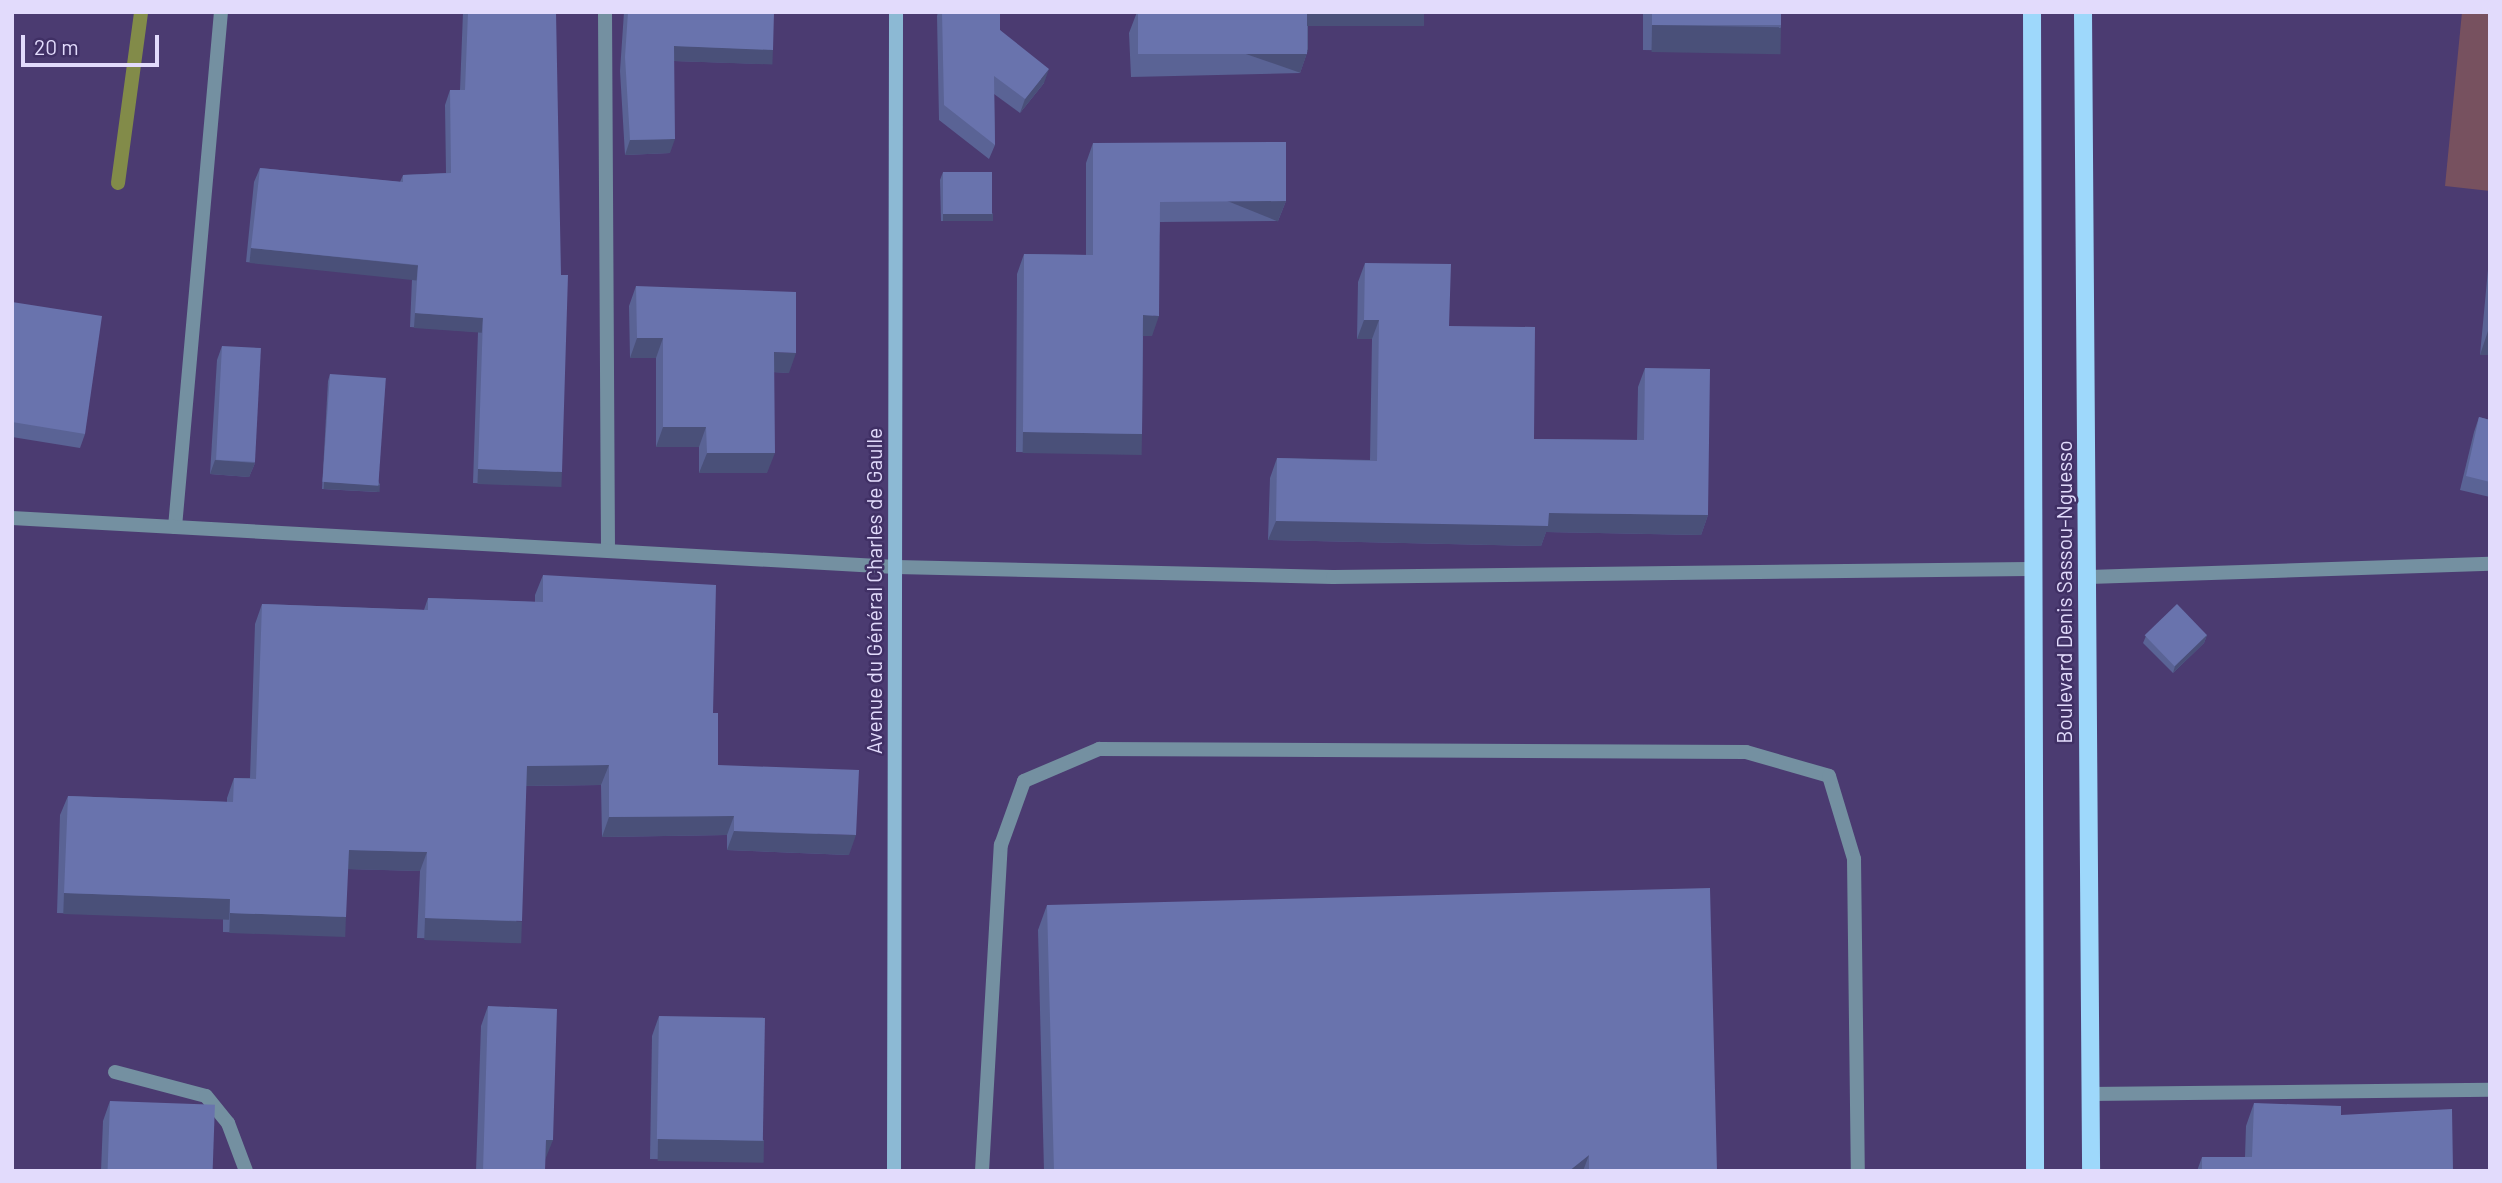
<!DOCTYPE html>
<meta charset="utf-8">
<style>
body{margin:0}
#map{position:relative;width:2502px;height:1183px;overflow:hidden;background:#4b3b71;font-family:Barlow,sans-serif}
div>[style]{position:absolute}
.green>*{inset:0;background:#77515f}
.stream>*{height:14px;margin:-7px;padding:0 7px;transform-origin:7px;border-radius:7px;background:#828b49}
.lane>*{height:14px;margin:-7px;padding:0 7px;transform-origin:7px;border-radius:7px;background:#7490a1}
.street>*{height:14px;margin:-7px;padding:0 7px;transform-origin:7px;border-radius:7px;background:#7490a1}
.secondary>*{height:14px;margin:-7px;padding:0 7px;transform-origin:7px;border-radius:7px;background:#8cb9d4}
.primary>*{height:18px;margin:-9px;padding:0 9px;transform-origin:9px;border-radius:9px;background:#9ed8fb}
.wall>*{inset:0;background:#5a6395}
.shaded-wall>*{inset:0;background:#4a5079;transform-origin:0 0}
.building>*{inset:0;background:#6973ad;transform-origin:0 0}
span{translate:-50% -50%;white-space:nowrap;text-align:center;line-height:1.15;-webkit-text-stroke:5px #403065;paint-order:stroke}
.street-label{font-size:21px;color:#e2dbfc}
.frame{position:absolute;inset:0;border:14px solid #e2dbfc;pointer-events:none}
.scale{position:absolute;left:21px;top:35px;width:138px;height:32px;box-sizing:border-box;border:4px solid #e2dbfc;border-top:0;padding-left:9px;font-size:21px;line-height:24px;white-space:nowrap;color:#e2dbfc;-webkit-text-stroke:5px #403065;paint-order:stroke}
</style>
<div id="map">
<div class="green">
<div style="clip-path:polygon(2462px 12px,2490px 12px,2490px 191px,2445px 186px)"></div>
</div>
<div class="stream">
<div style="left:118px;top:183px;width:173px;rotate:-82.3deg"></div>
</div>
<div class="lane">
<div style="left:175px;top:527px;width:517px;rotate:-84.9deg"></div>
<div style="left:115px;top:1072px;width:94px;rotate:14.8deg"></div>
<div style="left:206px;top:1096px;width:35px;rotate:51deg"></div>
<div style="left:228px;top:1123px;width:51px;rotate:69.4deg"></div>
<div style="left:982px;top:1171px;width:327px;rotate:-86.7deg"></div>
<div style="left:1001px;top:845px;width:68px;rotate:-70.2deg"></div>
<div style="left:1024px;top:781px;width:82px;rotate:-23.1deg"></div>
<div style="left:1099px;top:749px;width:647px;rotate:0.27deg"></div>
<div style="left:1746px;top:752px;width:86px;rotate:16.1deg"></div>
<div style="left:1829px;top:776px;width:87px;rotate:73.2deg"></div>
<div style="left:1854px;top:859px;width:312px;rotate:89.3deg"></div>
</div>
<div class="street">
<div style="left:605px;top:12px;width:538px;rotate:89.68deg"></div>
<div style="left:12px;top:518px;width:885px;rotate:3.17deg"></div>
<div style="left:896px;top:567px;width:437px;rotate:1.3deg"></div>
<div style="left:1333px;top:577px;width:696px;rotate:-0.66deg"></div>
<div style="left:2089px;top:577px;width:401px;rotate:-1.9deg"></div>
<div style="left:2089px;top:1094px;width:401px;rotate:-0.6deg"></div>
</div>
<div class="secondary">
<div style="left:894px;top:1171px;width:1159px;rotate:-89.9deg"></div>
</div>
<div class="primary">
<div style="left:2032px;top:12px;width:1159px;rotate:89.85deg"></div>
<div style="left:2083px;top:12px;width:1159px;rotate:89.6deg"></div>
</div>
<div class="wall">
<div style="clip-path:polygon(463px 12px,556px 12px,557px 486px,473px 483px,478px 332px,410px 327px,412px 279px,246px 262px,254px 182px,260px 168px,400px 182px,403px 175px,446px 173px,445px 105px,450px 90px,460px 90px)"></div>
<div style="clip-path:polygon(624px 12px,774px 12px,767px 64px,674px 61px,670px 153px,625px 155px,620px 71px)"></div>
<div style="clip-path:polygon(938px 12px,1000px 12px,1000px 30px,1044px 83px,1020px 113px,994px 94px,995px 145px,989px 159px,939px 120px,937px 16px)"></div>
<div style="clip-path:polygon(1137px 12px,1424px 12px,1419px 25px,1308px 25px,1308px 50px,1300px 73px,1131px 77px,1129px 33px)"></div>
<div style="clip-path:polygon(1643px 12px,1781px 12px,1781px 27px,1771px 52px,1643px 50px)"></div>
<div style="clip-path:polygon(1093px 143px,1286px 201px,1278px 221px,1160px 222px,1152px 336px,1143px 336px,1142px 434px,1134px 454px,1016px 452px,1017px 274px,1024px 254px,1086px 255px,1086px 163px)"></div>
<div style="clip-path:polygon(943px 172px,993px 214px,990px 221px,941px 221px,940px 180px)"></div>
<div style="clip-path:polygon(2490px 248px,2490px 355px,2480px 355px)"></div>
<div style="clip-path:polygon(1365px 263px,1449px 326px,1534px 439px,1637px 440px,1638px 387px,1645px 368px,1708px 515px,1701px 535px,1546px 532px,1541px 546px,1268px 540px,1270px 478px,1277px 458px,1370px 460px,1372px 339px,1357px 339px,1358px 282px)"></div>
<div style="clip-path:polygon(636px 286px,789px 373px,774px 372px,767px 473px,699px 473px,699px 447px,656px 447px,656px 358px,630px 358px,629px 306px)"></div>
<div style="clip-path:polygon(12px 302px,85px 434px,80px 448px,12px 437px)"></div>
<div style="clip-path:polygon(222px 346px,255px 463px,249px 477px,210px 474px,217px 360px)"></div>
<div style="clip-path:polygon(330px 374px,380px 485px,377px 492px,322px 489px,328px 381px)"></div>
<div style="clip-path:polygon(2479px 417px,2490px 420px,2490px 497px,2460px 490px,2474px 432px)"></div>
<div style="clip-path:polygon(543px 575px,713px 713px,718px 765px,849px 855px,727px 850px,727px 835px,602px 837px,601px 785px,526px 786px,515px 941px,417px 938px,420px 871px,348px 869px,339px 936px,223px 932px,223px 919px,57px 913px,60px 815px,68px 796px,227px 802px,227px 798px,234px 778px,250px 778px,255px 624px,262px 604px,424px 610px,428px 598px,535px 602px,535px 595px)"></div>
<div style="clip-path:polygon(2207px 635px,2204px 643px,2173px 673px,2143px 643px,2146px 636px)"></div>
<div style="clip-path:polygon(1047px 905px,1717px 1171px,1044px 1171px,1038px 930px)"></div>
<div style="clip-path:polygon(488px 1006px,545px 1160px,545px 1171px,476px 1171px,481px 1026px)"></div>
<div style="clip-path:polygon(659px 1016px,764px 1141px,756px 1161px,650px 1159px,652px 1036px)"></div>
<div style="clip-path:polygon(110px 1101px,213px 1171px,101px 1171px,103px 1121px)"></div>
<div style="clip-path:polygon(2254px 1103px,2341px 1115px,2453px 1171px,2197px 1171px,2202px 1157px,2245px 1157px,2246px 1126px)"></div>
</div>
<div class="shaded-wall">
<div style="left:1303px;top:12px;width:121px;height:14px"></div>
<div style="left:1652px;top:25px;width:129px;height:27px;rotate:1deg"></div>
<div style="left:674px;top:46px;width:99px;height:15px;rotate:2deg"></div>
<div style="left:1308px;top:50px;width:24px;height:168px;rotate:109deg"></div>
<div style="clip-path:polygon(1049px 69px,1044px 83px,1020px 113px,1025px 99px)"></div>
<div style="clip-path:polygon(675px 139px,670px 153px,625px 155px,630px 140px)"></div>
<div style="left:1286px;top:201px;width:22px;height:126px;rotate:112deg"></div>
<div style="left:943px;top:214px;width:50px;height:7px"></div>
<div style="left:251px;top:248px;width:168px;height:15px;rotate:6deg"></div>
<div style="left:415px;top:313px;width:68px;height:15px;rotate:4deg"></div>
<div style="clip-path:polygon(1143px 315px,1159px 316px,1152px 336px,1136px 336px)"></div>
<div style="clip-path:polygon(1364px 320px,1379px 320px,1372px 339px,1357px 339px)"></div>
<div style="clip-path:polygon(2488px 331px,2490px 331px,2490px 355px,2480px 355px)"></div>
<div style="clip-path:polygon(637px 338px,663px 338px,656px 358px,630px 358px)"></div>
<div style="clip-path:polygon(774px 352px,796px 353px,789px 373px,767px 372px)"></div>
<div style="clip-path:polygon(663px 427px,706px 427px,699px 447px,656px 447px)"></div>
<div style="left:1023px;top:432px;width:119px;height:21px;rotate:1deg"></div>
<div style="clip-path:polygon(707px 453px,775px 453px,767px 473px,699px 473px)"></div>
<div style="clip-path:polygon(215px 460px,255px 463px,249px 477px,210px 474px)"></div>
<div style="left:478px;top:469px;width:84px;height:15px;rotate:2deg"></div>
<div style="left:324px;top:482px;width:56px;height:7px;rotate:3deg"></div>
<div style="clip-path:polygon(1549px 513px,1708px 515px,1701px 535px,1546px 532px,1541px 546px,1268px 540px,1276px 521px)"></div>
<div style="clip-path:polygon(2207px 635px,2204px 643px,2173px 673px,2175px 666px)"></div>
<div style="clip-path:polygon(609px 765px,601px 785px,520px 786px,527px 766px)"></div>
<div style="clip-path:polygon(734px 816px,727px 835px,602px 837px,609px 817px)"></div>
<div style="clip-path:polygon(734px 831px,856px 835px,849px 855px,727px 850px)"></div>
<div style="clip-path:polygon(349px 850px,427px 852px,420px 871px,342px 869px)"></div>
<div style="left:64px;top:893px;width:166px;height:21px;rotate:2deg"></div>
<div style="left:230px;top:913px;width:116px;height:20px;rotate:2deg"></div>
<div style="left:425px;top:918px;width:97px;height:22px;rotate:2deg"></div>
<div style="left:658px;top:1139px;width:106px;height:22px;rotate:1deg"></div>
<div style="clip-path:polygon(546px 1140px,553px 1140px,545px 1160px)"></div>
<div style="clip-path:polygon(1589px 1155px,1583px 1171px,1569px 1171px)"></div>
</div>
<div class="building">
<div style="clip-path:polygon(468px 12px,556px 12px,561px 275px,568px 275px,562px 472px,478px 469px,483px 318px,415px 313px,418px 265px,251px 248px,260px 168px,403px 182px,403px 175px,451px 173px,450px 90px,465px 90px)"></div>
<div style="clip-path:polygon(628px 12px,774px 12px,773px 50px,674px 46px,675px 139px,630px 140px,625px 57px)"></div>
<div style="clip-path:polygon(942px 12px,1000px 12px,1000px 30px,1049px 69px,1025px 99px,994px 76px,995px 145px,944px 105px)"></div>
<div style="left:1138px;top:12px;width:169px;height:42px"></div>
<div style="left:1652px;top:12px;width:129px;height:13px"></div>
<div style="clip-path:polygon(1286px 142px,1286px 201px,1160px 202px,1159px 316px,1143px 315px,1142px 434px,1023px 432px,1024px 254px,1093px 255px,1093px 143px)"></div>
<div style="left:943px;top:172px;width:49px;height:42px"></div>
<div style="clip-path:polygon(1365px 263px,1451px 264px,1449px 326px,1535px 327px,1534px 439px,1644px 440px,1645px 368px,1710px 369px,1708px 515px,1549px 513px,1548px 526px,1276px 521px,1277px 458px,1377px 461px,1379px 320px,1364px 320px)"></div>
<div style="clip-path:polygon(636px 286px,796px 292px,796px 353px,774px 352px,775px 453px,707px 453px,706px 427px,663px 427px,663px 338px,637px 338px)"></div>
<div style="clip-path:polygon(12px 302px,102px 316px,85px 434px,12px 422px)"></div>
<div style="left:222px;top:346px;width:39px;height:114px;rotate:3deg"></div>
<div style="left:330px;top:374px;width:56px;height:108px;rotate:4deg"></div>
<div style="clip-path:polygon(2479px 417px,2490px 420px,2490px 482px,2466px 476px)"></div>
<div style="clip-path:polygon(543px 575px,716px 585px,713px 713px,718px 713px,718px 765px,859px 770px,856px 835px,734px 831px,734px 816px,609px 817px,609px 765px,527px 766px,522px 921px,425px 918px,427px 852px,349px 850px,346px 917px,230px 913px,230px 899px,64px 893px,68px 796px,233px 802px,234px 778px,256px 779px,262px 604px,428px 610px,428px 598px,543px 602px)"></div>
<div style="left:2177px;top:604px;width:43px;height:45px;rotate:46deg"></div>
<div style="clip-path:polygon(1710px 888px,1717px 1171px,1589px 1171px,1589px 1155px,1569px 1171px,1054px 1171px,1047px 905px)"></div>
<div style="clip-path:polygon(488px 1006px,557px 1009px,553px 1140px,546px 1140px,545px 1171px,483px 1171px)"></div>
<div style="left:659px;top:1016px;width:106px;height:123px;rotate:1deg"></div>
<div style="left:110px;top:1101px;width:105px;height:70px;rotate:2deg"></div>
<div style="clip-path:polygon(2254px 1103px,2341px 1106px,2341px 1115px,2452px 1109px,2453px 1171px,2202px 1171px,2202px 1157px,2252px 1157px)"></div>
</div>
<div class="street-label">
<span style="left:874px;top:591px;rotate:-90deg">Avenue du Général Charles de Gaulle</span>
<span style="left:2064px;top:592px;rotate:-90deg">Boulevard Denis Sassou-Nguesso</span>
</div>
<div class="frame"></div>
<div class="scale">20 m</div>
</div>
